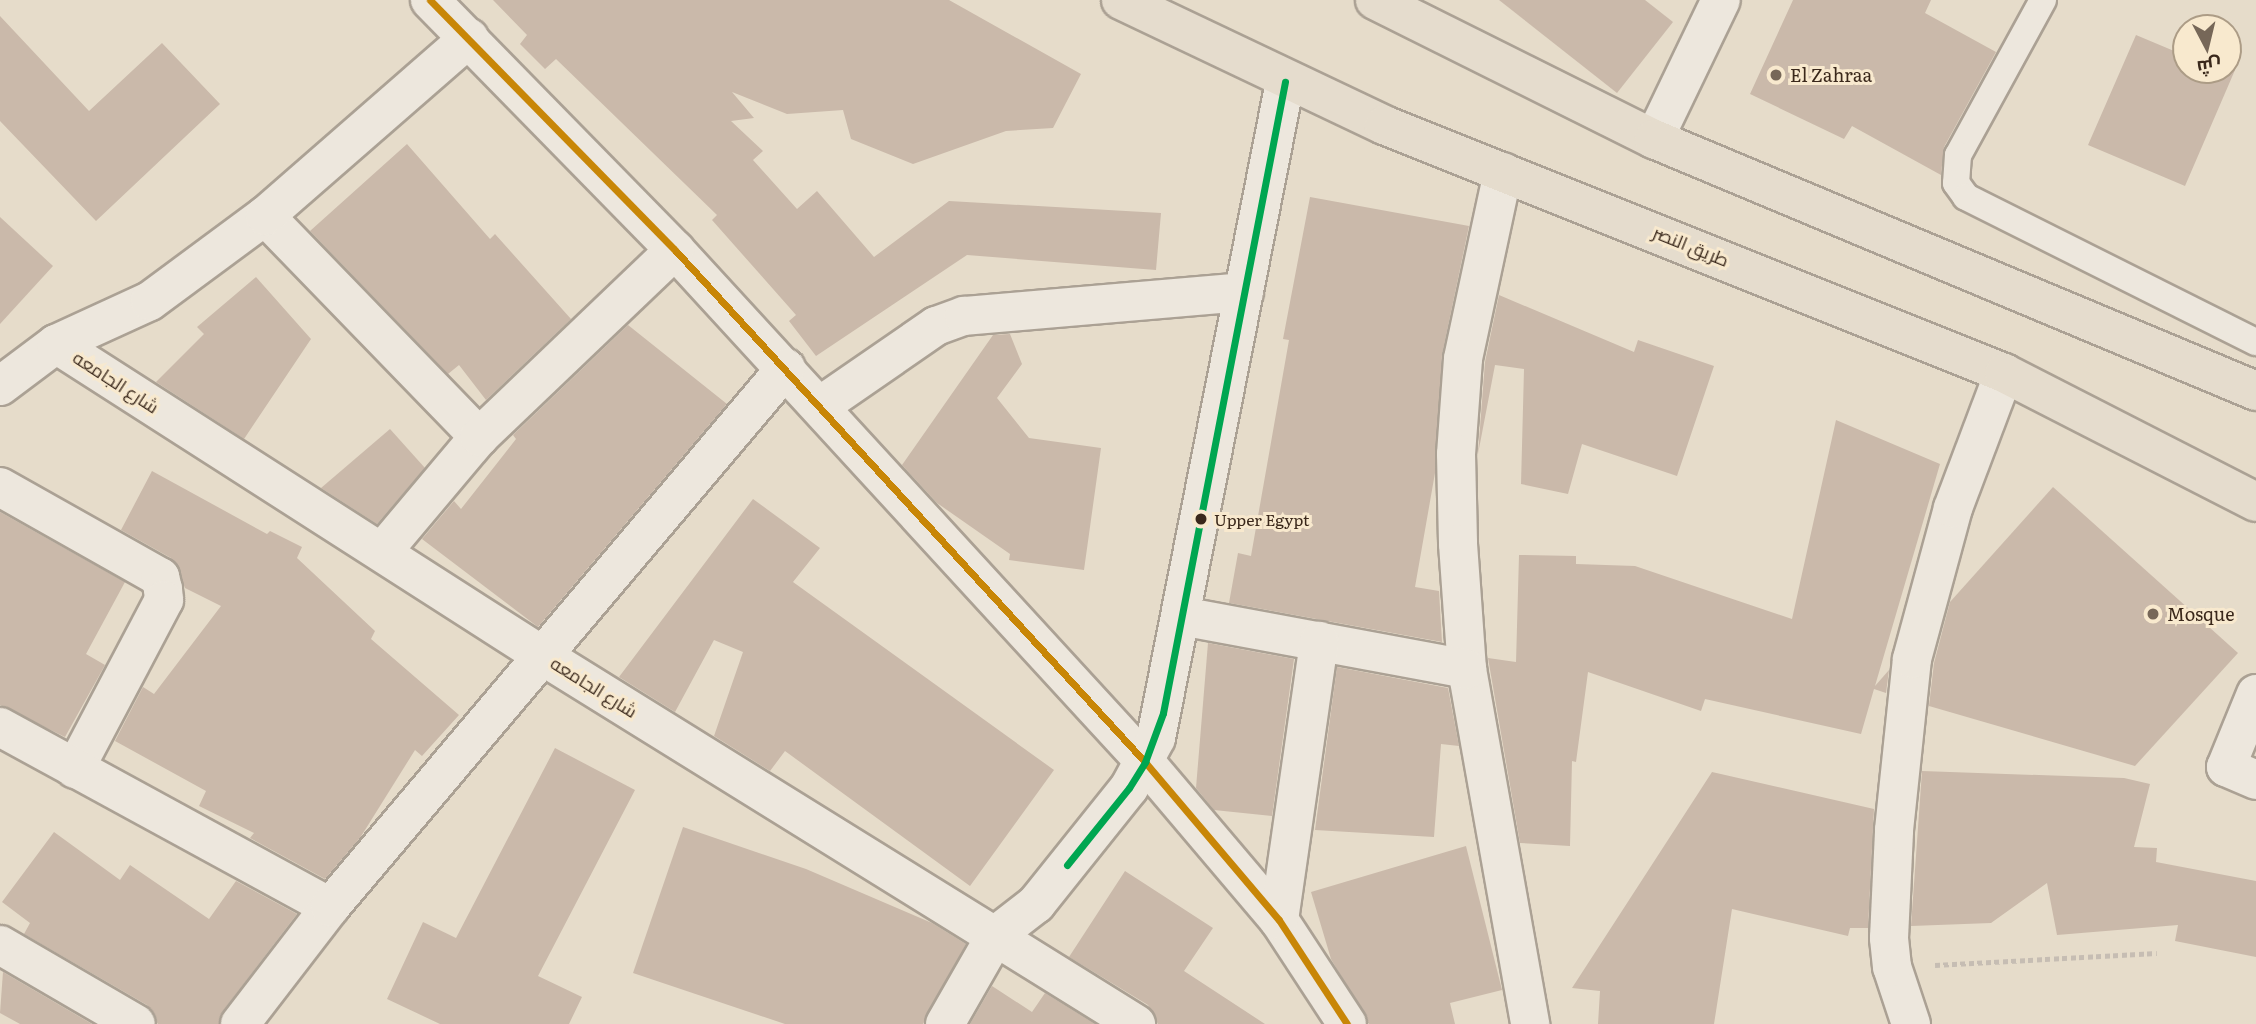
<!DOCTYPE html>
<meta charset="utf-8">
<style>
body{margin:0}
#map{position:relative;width:2256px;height:1024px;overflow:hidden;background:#e6dcca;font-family:Literata,Cairo,serif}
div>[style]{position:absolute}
.building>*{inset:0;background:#cab9aa}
.path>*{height:4.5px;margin-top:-2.25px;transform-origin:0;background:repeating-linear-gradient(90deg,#c6bdb3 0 5px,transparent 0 8.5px)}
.roads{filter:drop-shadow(2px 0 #aba194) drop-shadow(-2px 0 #aba194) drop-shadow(0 2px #aba194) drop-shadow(0 -2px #aba194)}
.service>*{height:26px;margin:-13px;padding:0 13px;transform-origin:13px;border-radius:13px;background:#ede7dd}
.minor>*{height:38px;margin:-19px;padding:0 19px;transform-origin:19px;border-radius:19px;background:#ede7dd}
.tertiary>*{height:38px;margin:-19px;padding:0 19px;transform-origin:19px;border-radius:19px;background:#ede7dd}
.primary>*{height:38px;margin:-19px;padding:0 19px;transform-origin:19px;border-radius:19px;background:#e5dccd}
.bus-1>*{height:7px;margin:-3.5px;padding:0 3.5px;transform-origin:3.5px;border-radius:3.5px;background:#c88607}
.bus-2>*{height:7px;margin:-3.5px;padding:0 3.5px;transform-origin:3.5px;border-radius:3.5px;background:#00a651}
.dots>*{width:19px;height:19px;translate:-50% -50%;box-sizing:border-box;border:4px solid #f8e9ce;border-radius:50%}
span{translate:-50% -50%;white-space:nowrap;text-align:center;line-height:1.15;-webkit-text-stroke:6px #f8e9ce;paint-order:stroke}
.bus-label{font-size:16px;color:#3a281b}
.left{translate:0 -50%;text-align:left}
.poi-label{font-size:18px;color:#3a281b}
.street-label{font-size:18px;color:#3a281b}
.north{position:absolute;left:2172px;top:14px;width:70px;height:70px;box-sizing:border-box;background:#f8e9ce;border:2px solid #ac9c86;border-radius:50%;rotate:173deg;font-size:19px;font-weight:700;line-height:28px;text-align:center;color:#3a281b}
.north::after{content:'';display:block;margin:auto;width:24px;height:32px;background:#766758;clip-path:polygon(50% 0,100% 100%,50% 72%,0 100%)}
</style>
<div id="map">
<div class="building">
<div style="clip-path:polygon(493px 0,949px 0,1081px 74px,1053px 128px,1006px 131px,913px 164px,851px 139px,843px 110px,787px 114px,732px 92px,754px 118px,731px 121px,763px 151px,753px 160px,797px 209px,817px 191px,874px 257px,949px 201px,1161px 213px,1156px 270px,967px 255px,816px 356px,789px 321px,796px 315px,712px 220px,717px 215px,556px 59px,545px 69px,520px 44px,527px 35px)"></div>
<div style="clip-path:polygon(1499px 0,1645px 0,1673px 22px,1617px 93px)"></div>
<div style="clip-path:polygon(1793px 0,1931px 0,1925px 13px,1996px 52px,1944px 147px,1941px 175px,1852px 126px,1844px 139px,1750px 94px)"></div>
<div style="clip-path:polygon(0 16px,89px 111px,162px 43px,220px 104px,96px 221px,0 121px)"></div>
<div style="clip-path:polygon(2136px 35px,2186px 56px,2186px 70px,2235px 70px,2185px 186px,2088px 145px)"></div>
<div style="clip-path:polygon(407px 144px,490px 239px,495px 234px,571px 319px,486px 400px,459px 365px,448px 374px,310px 231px)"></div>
<div style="clip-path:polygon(1310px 197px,1469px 226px,1442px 355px,1435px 473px,1415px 587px,1439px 591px,1442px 642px,1229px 603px,1238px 553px,1251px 556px,1289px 340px,1283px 339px)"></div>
<div style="clip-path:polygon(0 217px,53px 266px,0 324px)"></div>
<div style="clip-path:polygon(256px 277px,311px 339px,244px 439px,156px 382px,204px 334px,197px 327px)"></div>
<div style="clip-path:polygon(1499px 295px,1634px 352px,1638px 340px,1714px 366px,1677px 476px,1582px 444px,1568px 494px,1521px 484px,1524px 369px,1495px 365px,1478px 454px,1485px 362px)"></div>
<div style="clip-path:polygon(628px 325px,727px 404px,538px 627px,422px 539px,454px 501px,461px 509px,516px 439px,513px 435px)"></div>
<div style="clip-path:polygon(1010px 334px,1022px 364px,997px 398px,1029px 438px,1101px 448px,1084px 570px,1009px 560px,1010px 554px,937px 503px,902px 465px,993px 335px)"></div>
<div style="clip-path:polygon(1836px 420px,1940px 464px,1875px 686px,1889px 670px,1886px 693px,1874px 689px,1861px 734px,1705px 699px,1701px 711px,1588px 672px,1576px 762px,1572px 761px,1570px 846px,1520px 843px,1488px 658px,1516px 662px,1519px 555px,1576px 556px,1576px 564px,1635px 566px,1792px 619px)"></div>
<div style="clip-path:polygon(390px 429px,425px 468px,377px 524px,321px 488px)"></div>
<div style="clip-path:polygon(152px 471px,267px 534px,270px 531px,302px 547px,297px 558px,375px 631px,371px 639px,459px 715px,422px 756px,415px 750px,360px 838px,325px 879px,250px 838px,254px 833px,199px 806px,206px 791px,115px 741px,143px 687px,154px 694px,221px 606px,185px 588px,171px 558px,121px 530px)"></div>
<div style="clip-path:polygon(2053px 487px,2238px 653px,2135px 766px,1929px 706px,1934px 663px,1950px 602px)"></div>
<div style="clip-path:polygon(753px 499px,820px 548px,793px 582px,1054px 770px,970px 886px,785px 751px,770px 771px,714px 736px,743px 652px,714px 640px,675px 712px,619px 677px)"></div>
<div style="clip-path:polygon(0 512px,125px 582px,86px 654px,105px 665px,65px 737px,0 705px)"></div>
<div style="clip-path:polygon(1208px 643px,1294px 659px,1272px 816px,1214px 810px,1196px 788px)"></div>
<div style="clip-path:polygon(1337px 667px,1448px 688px,1459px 746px,1441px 744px,1434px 837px,1315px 830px)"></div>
<div style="clip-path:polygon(555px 748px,635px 790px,538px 976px,582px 997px,569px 1024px,440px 1024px,387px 999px,423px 922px,456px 938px)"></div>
<div style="clip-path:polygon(1922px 771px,2124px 778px,2150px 784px,2134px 847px,2157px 848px,2156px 862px,2256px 881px,2256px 957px,2175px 941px,2178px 925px,2057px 935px,2047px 883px,1991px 923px,1911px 926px)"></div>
<div style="clip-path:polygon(1712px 772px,1874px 809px,1868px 928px,1850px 928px,1848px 936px,1732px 909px,1714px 1024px,1598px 1024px,1600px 991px,1572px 988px)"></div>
<div style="clip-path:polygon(683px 827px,806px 869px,932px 923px,966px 944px,923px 1024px,785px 1024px,633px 973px)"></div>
<div style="clip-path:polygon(54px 832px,120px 880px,130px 865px,209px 919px,236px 881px,297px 914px,223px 1011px,219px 1024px,158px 1024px,147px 1005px,24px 934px,30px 923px,2px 902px)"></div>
<div style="clip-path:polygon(1466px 846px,1502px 990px,1450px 1003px,1455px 1024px,1369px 1024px,1331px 959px,1311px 892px)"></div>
<div style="clip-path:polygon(1125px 871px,1213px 928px,1184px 971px,1265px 1024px,1158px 1024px,1148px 1005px,1069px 957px)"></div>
<div style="clip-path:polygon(3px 972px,92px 1024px,20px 1024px,0 1013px)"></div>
<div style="clip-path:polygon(992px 986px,1032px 1012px,1045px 993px,1095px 1024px,970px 1024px)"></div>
</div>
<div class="path">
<div style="left:1935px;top:965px;width:222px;rotate:-3.1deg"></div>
</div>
<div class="roads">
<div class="service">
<div style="left:2043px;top:0;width:177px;rotate:118.7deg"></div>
<div style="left:1958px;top:155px;width:28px;rotate:94deg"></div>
<div style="left:1956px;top:183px;width:17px;rotate:54deg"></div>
<div style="left:1966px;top:197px;width:324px;rotate:26.6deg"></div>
</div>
<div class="minor">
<div style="left:430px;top:0;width:350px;rotate:45.6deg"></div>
<div style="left:675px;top:250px;width:695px;rotate:47.45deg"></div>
<div style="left:1145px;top:762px;width:207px;rotate:49.7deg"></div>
<div style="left:1279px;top:920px;width:124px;rotate:56.8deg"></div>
<div style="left:1503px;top:172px;width:191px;rotate:102.1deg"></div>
<div style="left:1463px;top:359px;width:95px;rotate:94.2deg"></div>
<div style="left:1456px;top:454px;width:90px;rotate:88.7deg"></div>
<div style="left:1458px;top:544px;width:125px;rotate:85.9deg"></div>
<div style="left:1467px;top:669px;width:361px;rotate:79.9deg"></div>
<div style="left:265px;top:216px;width:308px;rotate:45.9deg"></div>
<div style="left:56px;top:344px;width:578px;rotate:32.65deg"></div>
<div style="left:543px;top:656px;width:698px;rotate:31.82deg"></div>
<div style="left:0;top:386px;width:70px;rotate:-36.9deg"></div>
<div style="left:56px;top:344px;width:103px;rotate:-24.6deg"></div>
<div style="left:150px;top:301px;width:143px;rotate:-36.5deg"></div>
<div style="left:265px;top:216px;width:271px;rotate:-41.1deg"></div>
<div style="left:820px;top:406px;width:141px;rotate:-34.6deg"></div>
<div style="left:936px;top:326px;width:30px;rotate:-20deg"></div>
<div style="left:964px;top:316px;width:281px;rotate:-4.9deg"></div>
<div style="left:0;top:487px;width:184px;rotate:29.4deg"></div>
<div style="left:160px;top:577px;width:12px;rotate:76deg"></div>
<div style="left:163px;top:589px;width:11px;rotate:85deg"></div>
<div style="left:164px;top:600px;width:191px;rotate:117.8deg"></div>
<div style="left:382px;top:552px;width:150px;rotate:-49.9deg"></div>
<div style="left:479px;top:437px;width:271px;rotate:-43.7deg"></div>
<div style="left:1181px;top:616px;width:291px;rotate:10.5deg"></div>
<div style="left:2256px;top:694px;width:79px;rotate:112.3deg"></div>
<div style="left:2226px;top:767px;width:33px;rotate:23deg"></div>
<div style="left:0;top:727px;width:376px;rotate:28.6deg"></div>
<div style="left:1279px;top:920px;width:282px;rotate:-81.8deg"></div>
<div style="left:0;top:945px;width:157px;rotate:30.2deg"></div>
<div style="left:240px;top:1024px;width:148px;rotate:-52.4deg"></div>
<div style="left:330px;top:907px;width:706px;rotate:-49.77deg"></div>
<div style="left:945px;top:1024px;width:103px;rotate:-60.2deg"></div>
<div style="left:996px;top:935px;width:51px;rotate:-37.8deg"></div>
<div style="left:1036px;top:904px;width:149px;rotate:-51.3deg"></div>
<div style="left:1129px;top:788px;width:57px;rotate:-61.6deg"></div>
<div style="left:1156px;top:738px;width:669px;rotate:-78.87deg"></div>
<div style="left:1911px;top:1024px;width:60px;rotate:-108.4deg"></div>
<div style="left:1892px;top:967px;width:29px;rotate:-96deg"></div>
<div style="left:1889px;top:938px;width:108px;rotate:-87.3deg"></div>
<div style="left:1894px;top:830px;width:172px;rotate:-84deg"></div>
<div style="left:1912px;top:659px;width:156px;rotate:-74.8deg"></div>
<div style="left:1953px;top:508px;width:144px;rotate:-69.3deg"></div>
</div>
<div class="tertiary">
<div style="left:1654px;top:139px;width:154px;rotate:-64.3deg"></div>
</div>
<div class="primary">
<div style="left:1121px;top:0;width:291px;rotate:25.4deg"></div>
<div style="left:1384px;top:125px;width:668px;rotate:21.8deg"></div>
<div style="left:2004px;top:373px;width:283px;rotate:27.1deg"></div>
<div style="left:1375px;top:0;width:312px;rotate:26.5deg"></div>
<div style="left:1654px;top:139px;width:653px;rotate:22.71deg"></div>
</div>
</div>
<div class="bus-1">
<div style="left:430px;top:0;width:350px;rotate:45.6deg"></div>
<div style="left:675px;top:250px;width:695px;rotate:47.45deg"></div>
<div style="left:1145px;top:762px;width:207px;rotate:49.7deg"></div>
<div style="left:1279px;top:920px;width:124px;rotate:56.8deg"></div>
</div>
<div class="bus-2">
<div style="left:1067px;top:865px;width:99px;rotate:-51.2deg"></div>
<div style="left:1129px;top:788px;width:31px;rotate:-58deg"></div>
<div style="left:1145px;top:762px;width:52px;rotate:-69.8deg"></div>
<div style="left:1163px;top:713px;width:643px;rotate:-79.06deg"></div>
</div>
<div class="dots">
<div style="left:1776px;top:75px;background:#766758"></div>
<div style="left:1201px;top:519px;background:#3a281b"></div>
<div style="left:2153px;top:614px;background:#766758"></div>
</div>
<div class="bus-label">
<span class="left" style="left:1214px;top:519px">Upper Egypt</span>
</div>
<div class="poi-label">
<span class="left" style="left:1790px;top:75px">El Zahraa</span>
<span class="left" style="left:2167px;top:614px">Mosque</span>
</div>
<div class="street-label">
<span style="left:1691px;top:246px;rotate:22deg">طريق النصر</span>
<span style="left:116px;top:382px;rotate:33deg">شارع الجامعه</span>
<span style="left:594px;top:687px;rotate:32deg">شارع الجامعه</span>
</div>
<div class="north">ش</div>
</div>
